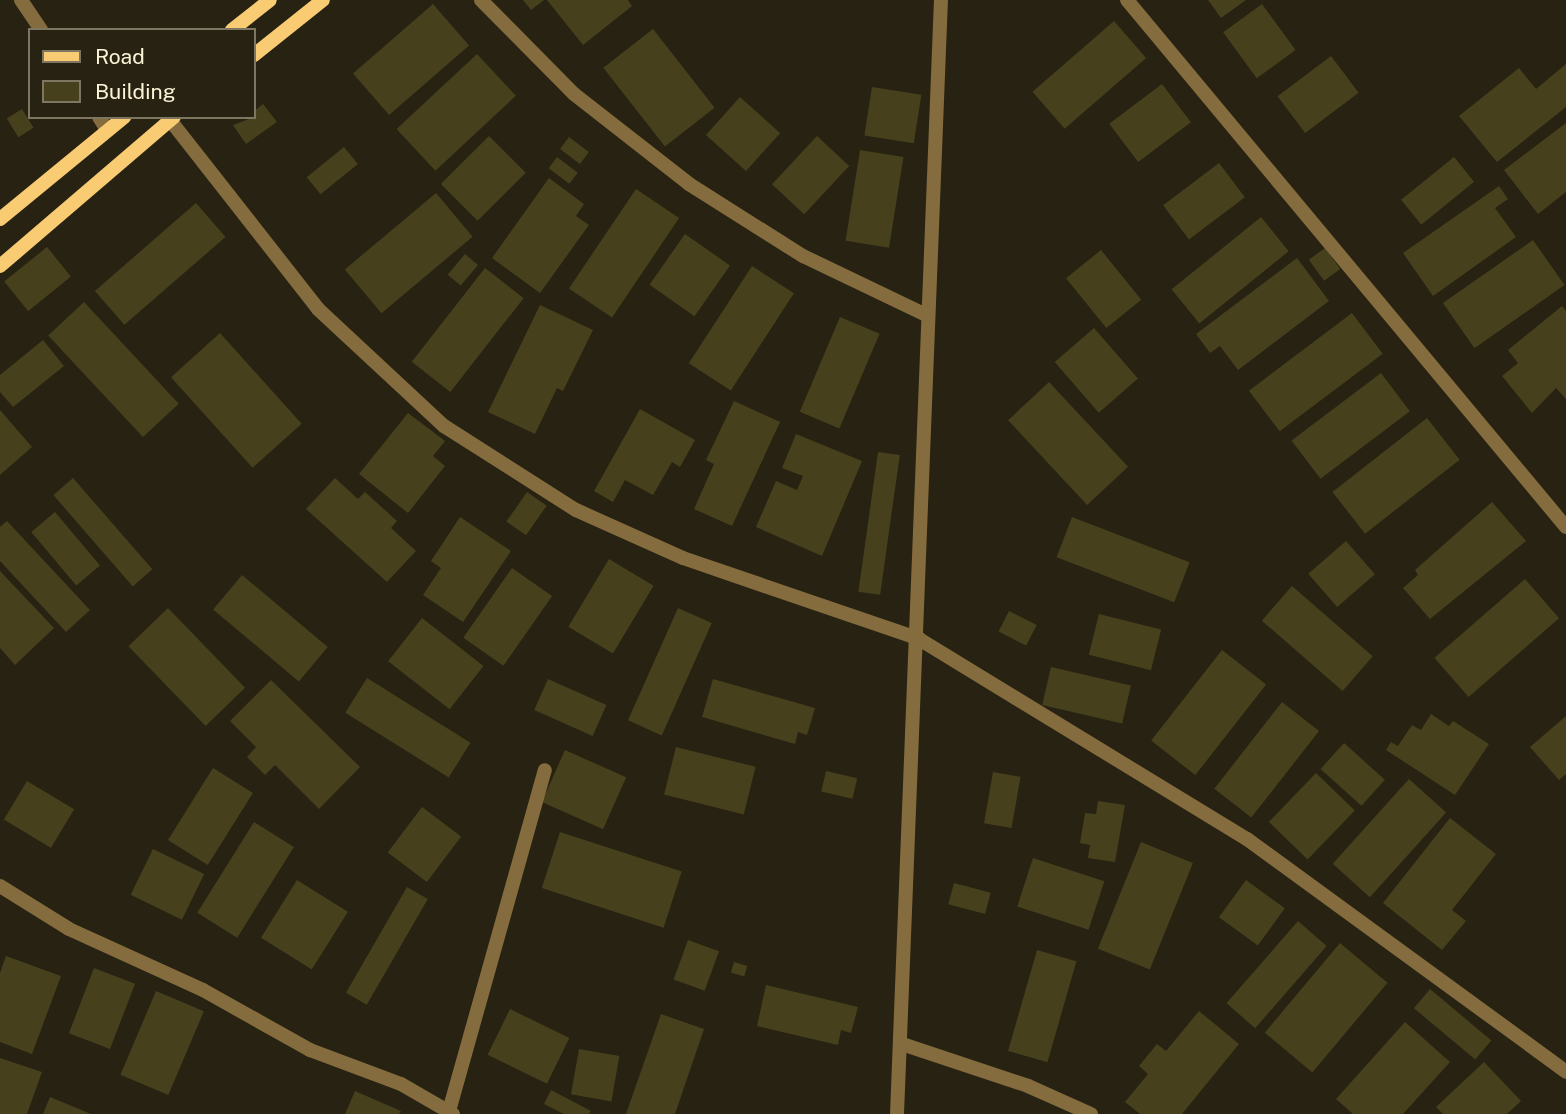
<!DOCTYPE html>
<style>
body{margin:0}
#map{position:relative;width:1566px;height:1114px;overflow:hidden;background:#272211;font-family:"Public Sans",sans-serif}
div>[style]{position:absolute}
.building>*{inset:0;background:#47401d;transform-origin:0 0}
.minor>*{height:14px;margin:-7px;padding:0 7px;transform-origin:7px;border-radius:7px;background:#846c3e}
.secondary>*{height:14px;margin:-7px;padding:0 7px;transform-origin:7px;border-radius:7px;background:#f9cb73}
span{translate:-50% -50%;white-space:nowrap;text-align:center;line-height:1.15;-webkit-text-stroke:5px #272211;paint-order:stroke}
.legend{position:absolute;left:28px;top:28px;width:228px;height:91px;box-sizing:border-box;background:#272211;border:2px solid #7d7661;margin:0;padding:9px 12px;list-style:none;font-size:21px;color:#fdf4d8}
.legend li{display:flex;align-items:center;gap:14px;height:35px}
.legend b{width:35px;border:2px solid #7d7661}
</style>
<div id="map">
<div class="building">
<div style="clip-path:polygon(523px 0,544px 0,531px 10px)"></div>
<div style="clip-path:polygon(547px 0,628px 0,632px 6px,583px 45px)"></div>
<div style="clip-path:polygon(1208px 0,1246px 0,1221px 18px)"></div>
<div style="left:433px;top:4px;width:55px;height:106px;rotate:49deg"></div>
<div style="left:1262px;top:4px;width:57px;height:48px;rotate:54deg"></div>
<div style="left:1114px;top:21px;width:49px;height:108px;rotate:49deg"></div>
<div style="left:653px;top:29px;width:100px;height:63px;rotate:52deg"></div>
<div style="left:477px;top:54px;width:57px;height:110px;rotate:47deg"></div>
<div style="left:1331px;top:56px;width:46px;height:67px;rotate:53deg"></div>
<div style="clip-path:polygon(1566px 64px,1566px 107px,1497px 162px,1459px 116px,1519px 68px,1536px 89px)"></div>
<div style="left:1162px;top:84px;width:48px;height:66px;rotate:53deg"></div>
<div style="left:872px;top:87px;width:50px;height:49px;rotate:9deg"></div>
<div style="left:740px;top:97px;width:54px;height:51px;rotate:42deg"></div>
<div style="clip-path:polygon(263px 104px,277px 122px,246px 144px,233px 125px,254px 117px,254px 111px)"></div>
<div style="left:22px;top:109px;width:22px;height:18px;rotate:58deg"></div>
<div style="clip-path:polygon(1566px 123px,1566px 192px,1538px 214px,1504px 170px)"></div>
<div style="left:489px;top:136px;width:52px;height:68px;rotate:45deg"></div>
<div style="left:817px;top:136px;width:44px;height:66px;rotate:43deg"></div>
<div style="left:569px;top:137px;width:25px;height:15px;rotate:37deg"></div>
<div style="left:344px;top:147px;width:22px;height:48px;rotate:51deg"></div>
<div style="left:860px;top:150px;width:44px;height:92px;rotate:9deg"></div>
<div style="left:557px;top:157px;width:26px;height:14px;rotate:37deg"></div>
<div style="left:1454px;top:157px;width:32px;height:68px;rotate:51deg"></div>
<div style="left:1219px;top:163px;width:43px;height:70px;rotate:53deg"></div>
<div style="clip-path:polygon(549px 178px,584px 204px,576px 216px,589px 225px,540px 293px,492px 258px)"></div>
<div style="clip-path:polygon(1499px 186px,1508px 199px,1495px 208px,1516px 237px,1433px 296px,1403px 253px)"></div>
<div style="left:636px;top:189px;width:52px;height:120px;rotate:34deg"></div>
<div style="left:436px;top:193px;width:57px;height:119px;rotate:50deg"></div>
<div style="left:196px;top:203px;width:45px;height:134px;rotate:49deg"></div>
<div style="left:1261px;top:217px;width:44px;height:115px;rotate:51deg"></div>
<div style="left:685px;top:234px;width:55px;height:62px;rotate:35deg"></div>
<div style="left:1533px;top:240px;width:55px;height:110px;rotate:55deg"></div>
<div style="left:47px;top:247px;width:38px;height:55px;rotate:51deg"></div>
<div style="left:1325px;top:248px;width:26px;height:20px;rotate:54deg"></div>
<div style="left:1101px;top:250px;width:64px;height:45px;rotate:51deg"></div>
<div style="left:465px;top:254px;width:17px;height:27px;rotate:40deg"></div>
<div style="clip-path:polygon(1297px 258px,1329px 301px,1238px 370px,1220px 346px,1210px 353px,1196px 334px)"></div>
<div style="left:752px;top:266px;width:50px;height:116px;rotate:33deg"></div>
<div style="left:485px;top:268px;width:49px;height:119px;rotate:38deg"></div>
<div style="left:84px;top:302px;width:139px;height:49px;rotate:47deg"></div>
<div style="clip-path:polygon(540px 305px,593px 330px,563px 391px,557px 388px,535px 434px,488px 412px)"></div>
<div style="clip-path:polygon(1562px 306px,1566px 311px,1566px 399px,1556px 388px,1532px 413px,1502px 376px,1518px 363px,1508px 350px)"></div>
<div style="left:1352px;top:313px;width:51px;height:129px;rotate:53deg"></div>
<div style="left:840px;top:317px;width:43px;height:103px;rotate:23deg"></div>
<div style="left:1094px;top:328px;width:67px;height:52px;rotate:49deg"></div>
<div style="left:220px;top:333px;width:122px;height:66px;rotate:48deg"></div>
<div style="clip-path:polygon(43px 340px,64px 366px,13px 407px,0 392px,0 375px)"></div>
<div style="left:1381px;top:373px;width:48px;height:112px;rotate:53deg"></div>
<div style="left:1049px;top:382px;width:116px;height:56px;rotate:47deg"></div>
<div style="clip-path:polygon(734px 401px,780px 422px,732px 526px,694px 509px,714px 464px,706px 460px)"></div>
<div style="clip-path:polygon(640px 409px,695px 440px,680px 467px,672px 462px,653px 495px,625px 480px,613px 502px,594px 491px)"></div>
<div style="clip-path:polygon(0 410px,32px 447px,0 475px)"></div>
<div style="clip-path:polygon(408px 413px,445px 441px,433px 456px,445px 466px,408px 513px,359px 474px)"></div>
<div style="left:1427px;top:418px;width:53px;height:120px;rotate:52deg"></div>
<div style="clip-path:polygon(796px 434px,862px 461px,822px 556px,756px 527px,776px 481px,797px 490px,803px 476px,782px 468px)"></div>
<div style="left:878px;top:452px;width:22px;height:141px;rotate:8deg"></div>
<div style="left:73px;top:478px;width:121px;height:26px;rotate:49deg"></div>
<div style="clip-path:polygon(335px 478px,358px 499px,365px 492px,397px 521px,391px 528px,416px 551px,387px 582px,306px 509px)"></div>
<div style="left:527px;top:492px;width:24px;height:36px;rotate:35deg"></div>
<div style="clip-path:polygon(1492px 502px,1526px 541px,1430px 619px,1403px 588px,1418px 575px,1415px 570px)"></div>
<div style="left:55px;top:512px;width:70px;height:31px;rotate:50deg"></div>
<div style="clip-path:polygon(460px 517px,511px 551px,463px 622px,423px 595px,441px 568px,431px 561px)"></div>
<div style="left:1072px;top:517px;width:126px;height:43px;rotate:21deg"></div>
<div style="clip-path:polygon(7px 521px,90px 610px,66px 632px,0 561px,0 527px)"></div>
<div style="left:1346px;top:541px;width:44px;height:50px;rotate:49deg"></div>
<div style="left:609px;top:559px;width:52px;height:79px;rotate:31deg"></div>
<div style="left:512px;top:568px;width:49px;height:85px;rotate:35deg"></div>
<div style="clip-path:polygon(0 571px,54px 628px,15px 665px,0 648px)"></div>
<div style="left:242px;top:575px;width:112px;height:45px;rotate:40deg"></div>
<div style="left:1525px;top:579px;width:52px;height:120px;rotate:49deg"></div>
<div style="left:1292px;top:586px;width:107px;height:46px;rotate:41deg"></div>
<div style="left:168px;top:608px;width:111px;height:55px;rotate:46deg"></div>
<div style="left:678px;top:608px;width:37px;height:123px;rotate:24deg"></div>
<div style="left:1009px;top:611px;width:31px;height:23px;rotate:27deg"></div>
<div style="left:1099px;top:614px;width:64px;height:42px;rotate:14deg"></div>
<div style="left:422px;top:618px;width:78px;height:55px;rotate:38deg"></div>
<div style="left:1222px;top:650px;width:56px;height:115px;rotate:38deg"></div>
<div style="left:1051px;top:667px;width:82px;height:39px;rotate:13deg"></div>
<div style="left:367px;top:678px;width:122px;height:41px;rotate:32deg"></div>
<div style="left:548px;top:679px;width:64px;height:34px;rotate:24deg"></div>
<div style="clip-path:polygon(713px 679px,815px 708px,807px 735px,798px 732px,795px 744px,702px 717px)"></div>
<div style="clip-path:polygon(271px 680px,360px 767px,319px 809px,275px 765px,265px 775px,247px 757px,256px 747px,230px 721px)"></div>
<div style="left:1282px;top:702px;width:47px;height:110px;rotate:38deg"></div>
<div style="clip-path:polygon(1431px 714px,1449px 726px,1453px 721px,1489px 744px,1455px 795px,1386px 750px,1391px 742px,1398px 746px,1412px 725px,1421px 730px)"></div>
<div style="clip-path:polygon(1566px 716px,1566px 774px,1559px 780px,1530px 747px)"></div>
<div style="left:1344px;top:743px;width:55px;height:35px;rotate:42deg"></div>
<div style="left:676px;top:747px;width:82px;height:49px;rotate:14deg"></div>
<div style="left:565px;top:750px;width:67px;height:57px;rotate:24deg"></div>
<div style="left:213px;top:768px;width:47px;height:85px;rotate:32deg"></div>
<div style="left:826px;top:771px;width:32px;height:21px;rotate:13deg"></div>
<div style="left:993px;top:772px;width:28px;height:52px;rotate:10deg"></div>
<div style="left:1316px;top:773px;width:54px;height:68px;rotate:44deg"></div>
<div style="left:1409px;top:779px;width:50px;height:114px;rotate:42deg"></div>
<div style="left:27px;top:781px;width:55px;height:45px;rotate:31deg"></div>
<div style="clip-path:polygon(1098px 801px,1125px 805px,1115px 862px,1088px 858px,1090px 845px,1080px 843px,1085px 813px,1096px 814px)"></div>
<div style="left:422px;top:807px;width:49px;height:57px;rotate:37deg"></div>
<div style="clip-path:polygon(1450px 818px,1496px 854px,1452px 910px,1466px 921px,1442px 950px,1383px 903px)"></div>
<div style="left:254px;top:822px;width:47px;height:107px;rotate:32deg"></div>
<div style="left:560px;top:832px;width:128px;height:59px;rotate:18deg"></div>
<div style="left:1141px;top:842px;width:56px;height:115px;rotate:22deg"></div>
<div style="left:153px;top:849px;width:57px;height:51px;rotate:26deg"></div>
<div style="left:1033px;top:858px;width:75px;height:51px;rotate:18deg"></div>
<div style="left:297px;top:880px;width:60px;height:68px;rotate:32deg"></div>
<div style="left:1246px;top:880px;width:48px;height:46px;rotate:36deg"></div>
<div style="left:954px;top:883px;width:38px;height:22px;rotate:15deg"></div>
<div style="left:407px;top:887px;width:24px;height:122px;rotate:30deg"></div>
<div style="left:1298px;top:921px;width:38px;height:109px;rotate:41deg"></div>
<div style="left:688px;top:940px;width:33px;height:42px;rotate:20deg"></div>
<div style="left:1340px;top:943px;width:62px;height:117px;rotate:40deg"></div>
<div style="left:1037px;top:950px;width:41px;height:105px;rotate:16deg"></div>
<div style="clip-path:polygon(6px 956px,61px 976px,32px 1054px,0 1042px,0 973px)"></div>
<div style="left:734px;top:962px;width:14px;height:11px;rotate:17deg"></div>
<div style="left:94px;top:968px;width:44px;height:70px;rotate:21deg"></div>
<div style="clip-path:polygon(766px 985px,858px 1007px,851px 1033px,841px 1030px,838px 1045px,757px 1026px)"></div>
<div style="left:1430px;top:989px;width:80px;height:25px;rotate:40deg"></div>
<div style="left:156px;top:991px;width:52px;height:91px;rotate:23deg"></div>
<div style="left:510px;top:1009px;width:66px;height:51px;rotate:26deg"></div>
<div style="clip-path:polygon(1199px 1011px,1239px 1044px,1182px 1114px,1140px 1114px,1125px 1102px,1148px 1074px,1139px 1066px,1157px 1044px,1166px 1051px)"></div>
<div style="clip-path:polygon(661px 1014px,704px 1029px,675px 1114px,626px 1114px)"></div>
<div style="clip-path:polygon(1405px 1022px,1450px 1062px,1403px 1114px,1353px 1114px,1336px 1099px)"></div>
<div style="left:579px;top:1049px;width:41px;height:46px;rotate:10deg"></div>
<div style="clip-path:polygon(0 1058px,42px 1072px,27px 1114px,0 1114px)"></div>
<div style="clip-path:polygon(1484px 1062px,1521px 1101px,1507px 1114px,1443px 1114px,1436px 1107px)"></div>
<div style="clip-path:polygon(551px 1090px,591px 1111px,589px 1114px,564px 1114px,544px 1104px)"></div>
<div style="clip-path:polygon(355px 1091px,401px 1111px,399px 1114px,345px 1114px)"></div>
<div style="clip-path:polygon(50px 1097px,91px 1114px,43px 1114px)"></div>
</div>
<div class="minor">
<div style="left:21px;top:0;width:36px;rotate:56deg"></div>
<div style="left:481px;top:0;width:132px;rotate:45.3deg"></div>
<div style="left:574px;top:94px;width:146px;rotate:38deg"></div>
<div style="left:689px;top:184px;width:135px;rotate:32.3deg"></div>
<div style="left:803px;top:256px;width:136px;rotate:25.6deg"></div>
<div style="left:1127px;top:0;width:686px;rotate:50.21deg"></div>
<div style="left:99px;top:117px;width:15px;rotate:58deg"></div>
<div style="left:170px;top:120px;width:240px;rotate:51.9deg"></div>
<div style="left:318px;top:309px;width:172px;rotate:42.9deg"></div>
<div style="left:444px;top:426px;width:156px;rotate:32.5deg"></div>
<div style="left:576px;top:510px;width:117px;rotate:24.2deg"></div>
<div style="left:683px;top:558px;width:250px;rotate:18.9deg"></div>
<div style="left:919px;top:639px;width:384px;rotate:31.4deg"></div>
<div style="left:1247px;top:839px;width:395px;rotate:36.1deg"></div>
<div style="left:0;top:886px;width:81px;rotate:31.9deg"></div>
<div style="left:69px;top:929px;width:147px;rotate:24.5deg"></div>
<div style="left:203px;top:990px;width:123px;rotate:29.3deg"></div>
<div style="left:310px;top:1050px;width:97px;rotate:20.5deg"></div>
<div style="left:401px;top:1084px;width:60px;rotate:30deg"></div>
<div style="left:902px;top:1044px;width:133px;rotate:18.4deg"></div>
<div style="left:1028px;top:1086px;width:69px;rotate:24deg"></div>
<div style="left:449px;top:1111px;width:354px;rotate:-74.3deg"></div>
<div style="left:897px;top:1114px;width:1115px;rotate:-87.74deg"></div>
</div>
<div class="secondary">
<div style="left:232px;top:30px;width:48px;rotate:-38.3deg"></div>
<div style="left:254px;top:55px;width:88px;rotate:-38.6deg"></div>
<div style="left:0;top:219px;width:161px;rotate:-39.4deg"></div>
<div style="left:0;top:266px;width:229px;rotate:-40.6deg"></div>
</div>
<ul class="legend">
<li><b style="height:9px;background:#f9cb73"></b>Road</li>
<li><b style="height:19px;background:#47401d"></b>Building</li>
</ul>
</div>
